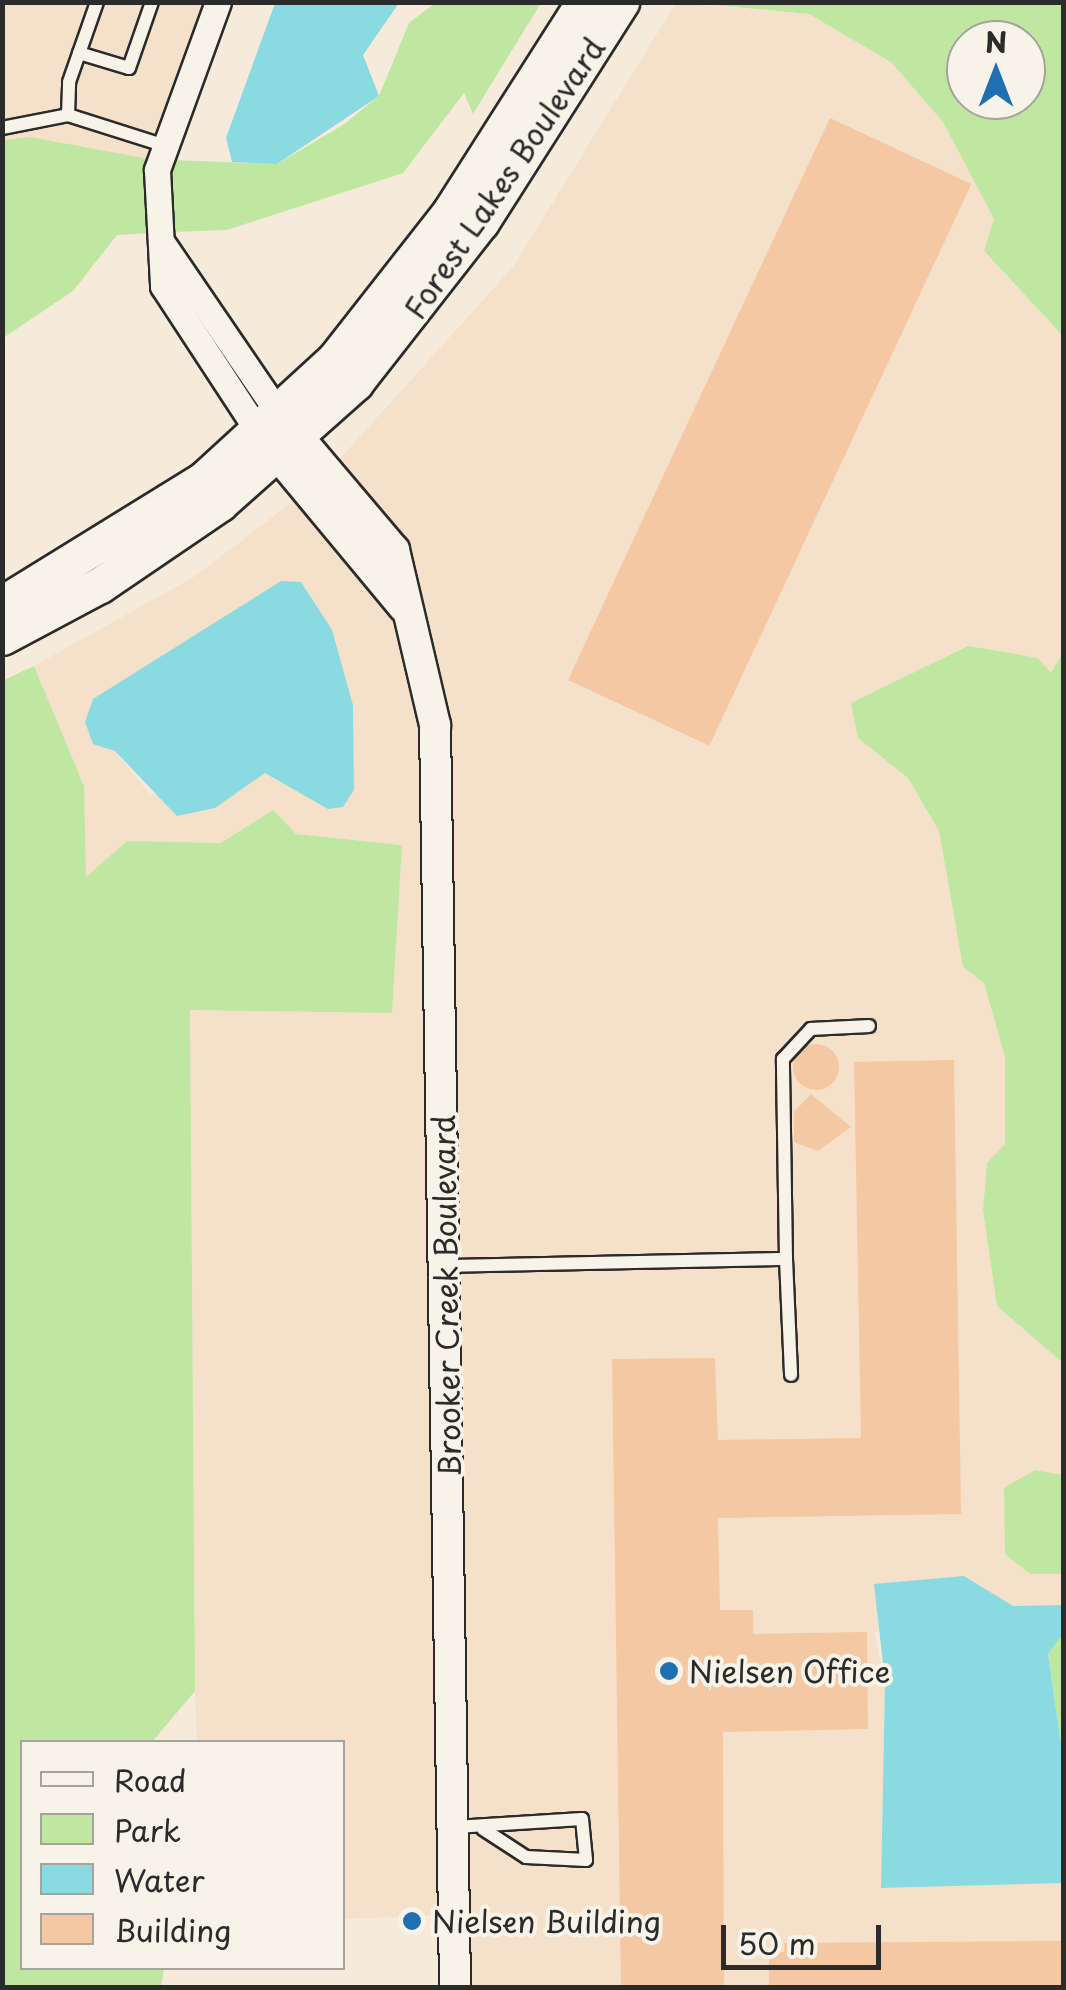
<!DOCTYPE html>
<style>
body{margin:0}
#map{position:relative;width:1066px;height:1990px;overflow:hidden;background:#f6eada;font-family:"Playpen Sans",sans-serif}
div>[style]{position:absolute}
.built>*{inset:0;background:#f5e0ca}
.green>*{inset:0;background:#bfe7a2}
.water>*{inset:0;background:#89dbe1}
.building>*{inset:0;background:#f4c8a3;transform-origin:0 0}
.round{border-radius:50%}
.roads{filter:drop-shadow(2px 0 #2b2b2b) drop-shadow(-2px 0 #2b2b2b) drop-shadow(0 2px #2b2b2b) drop-shadow(0 -2px #2b2b2b)}
.service>*{height:12px;margin:-6px;padding:0 6px;transform-origin:6px;border-radius:6px;background:#f7f3e8}
.minor>*{height:25px;margin:-12.5px;padding:0 12.5px;transform-origin:12.5px;border-radius:12.5px;background:#f7f3e8}
.tertiary>*{height:30px;margin:-15px;padding:0 15px;transform-origin:15px;border-radius:15px;background:#f7f3e8}
.secondary>*{height:35px;margin:-17.5px;padding:0 17.5px;transform-origin:17.5px;border-radius:17.5px;background:#f7f3e8}
.dots>*{width:28px;height:28px;translate:-50% -50%;box-sizing:border-box;border:5px solid #f7f3e8;border-radius:50%}
span{translate:-50% -50%;white-space:nowrap;text-align:center;line-height:1.15;-webkit-text-stroke:8px #f7f3e8;paint-order:stroke}
.street-label{font-size:30px;color:#2b2b2b}
.poi-label{font-size:30px;color:#2b2b2b}
.left{translate:0 -50%;text-align:left}
.frame{position:absolute;inset:0;border:5px solid #2b2b2b;pointer-events:none}
.legend{position:absolute;left:20px;top:1740px;width:325px;height:230px;box-sizing:border-box;background:#f7f3e8;border:2px solid #a5a39c;margin:0;padding:12px 18px;list-style:none;font-size:30px;color:#2b2b2b}
.legend li{display:flex;align-items:center;gap:20px;height:50px}
.legend b{width:50px;border:2px solid #a5a39c}
.north{position:absolute;left:946px;top:20px;width:100px;height:100px;box-sizing:border-box;background:#f7f3e8;border:2px solid #a5a39c;border-radius:50%;rotate:0deg;font-size:28px;font-weight:700;line-height:40px;text-align:center;color:#2b2b2b}
.north::after{content:'';display:block;margin:auto;width:35px;height:45px;background:#1f6fb2;clip-path:polygon(50% 0,100% 100%,50% 72%,0 100%)}
.scale{position:absolute;left:721px;top:1925px;width:160px;height:45px;box-sizing:border-box;border:5px solid #2b2b2b;border-top:0;padding-left:12px;font-size:30px;line-height:35px;white-space:nowrap;color:#2b2b2b;-webkit-text-stroke:8px #f7f3e8;paint-order:stroke}
</style>
<div id="map">
<div class="built">
<div style="clip-path:polygon(2px 3px,206px 3px,149px 159px,3px 140px)"></div>
<div style="clip-path:polygon(676px 3px,809px 14px,891px 62px,943px 122px,994px 219px,984px 252px,1063px 336px,1063px 652px,1051px 674px,968px 646px,851px 704px,859px 738px,908px 778px,939px 831px,963px 967px,984px 983px,1005px 1057px,1005px 1144px,987px 1163px,983px 1210px,997px 1305px,1064px 1363px,1063px 1475px,1035px 1470px,1030px 1574px,1063px 1574px,1063px 1605px,874px 1632px,885px 1681px,881px 1888px,1063px 1883px,1063px 1987px,466px 1987px,452px 782px,438px 663px,403px 543px,337px 462px,513px 267px)"></div>
<div style="clip-path:polygon(evenodd,299px 497px,396px 615px,417px 668px,430px 783px,442px 1915px,343px 1919px,342px 1742px,197px 1742px,195px 1691px,190px 1010px,392px 1013px,402px 845px,296px 834px,273px 810px,222px 843px,127px 841px,85px 878px,84px 786px,34px 666px,194px 577px,299px 497px,280px 581px,301px 582px,353px 705px,354px 790px,300px 793px,265px 773px,215px 808px,149px 793px,115px 751px,93px 743px,85px 722px,280px 581px)"></div>
</div>
<div class="green">
<div style="clip-path:polygon(435px 3px,541px 3px,473px 114px,464px 93px,403px 173px,227px 230px,173px 232px,172px 160px,277px 164px,343px 125px,379px 96px,409px 23px)"></div>
<div style="clip-path:polygon(evenodd,691px 3px,1063px 3px,1063px 336px,984px 251px,994px 219px,943px 122px,891px 62px,809px 14px,691px 3px,1026px 40px,1026px 100px,966px 100px,966px 40px,1026px 40px)"></div>
<div style="clip-path:polygon(30px 137px,149px 159px,151px 233px,117px 235px,73px 291px,3px 338px,3px 140px)"></div>
<div style="clip-path:polygon(968px 646px,1038px 658px,1051px 673px,1063px 652px,1063px 1363px,997px 1306px,983px 1210px,987px 1163px,1005px 1144px,1005px 1057px,984px 983px,963px 967px,939px 831px,908px 778px,858px 738px,851px 703px)"></div>
<div style="clip-path:polygon(34px 666px,84px 786px,86px 877px,127px 841px,221px 843px,273px 810px,296px 834px,402px 845px,392px 1013px,190px 1010px,195px 1691px,152px 1742px,22px 1742px,22px 1968px,164px 1968px,161px 1987px,3px 1987px,2px 681px)"></div>
<div style="clip-path:polygon(1035px 1470px,1063px 1475px,1063px 1574px,1030px 1574px,1005px 1554px,1004px 1488px)"></div>
<div style="clip-path:polygon(1063px 1634px,1063px 1757px,1048px 1654px)"></div>
</div>
<div class="water">
<div style="clip-path:polygon(275px 3px,399px 3px,363px 55px,379px 96px,277px 164px,232px 162px,226px 138px)"></div>
<div style="clip-path:polygon(281px 581px,301px 582px,332px 630px,353px 705px,354px 790px,343px 807px,328px 809px,265px 773px,215px 808px,177px 816px,115px 751px,93px 744px,85px 722px,93px 699px)"></div>
<div style="clip-path:polygon(964px 1576px,1013px 1606px,1063px 1605px,1063px 1634px,1048px 1654px,1063px 1757px,1063px 1883px,881px 1888px,885px 1681px,874px 1584px)"></div>
</div>
<div class="building">
<div style="left:830px;top:118px;width:156px;height:620px;rotate:25deg"></div>
<div class="round" style="left:793px;top:1044px;width:46px;height:46px"></div>
<div style="clip-path:polygon(954px 1060px,961px 1514px,718px 1518px,720px 1610px,753px 1610px,753px 1634px,867px 1632px,868px 1729px,723px 1732px,724px 1988px,621px 1988px,612px 1359px,715px 1358px,718px 1440px,861px 1438px,854px 1062px)"></div>
<div style="clip-path:polygon(811px 1094px,851px 1127px,818px 1151px,794px 1142px,794px 1112px)"></div>
<div style="clip-path:polygon(1064px 1941px,1064px 1988px,769px 1988px,769px 1952px,784px 1952px,784px 1943px)"></div>
</div>
<div class="roads">
<div class="service">
<div style="left:79px;top:53px;width:52px;rotate:16.7deg"></div>
<div style="left:129px;top:68px;width:70px;rotate:-70.8deg"></div>
<div style="left:68px;top:115px;width:33px;rotate:-88deg"></div>
<div style="left:69px;top:82px;width:85px;rotate:-70.7deg"></div>
<div style="left:2px;top:128px;width:67px;rotate:-11.1deg"></div>
<div style="left:68px;top:115px;width:103px;rotate:17.6deg"></div>
<div style="left:786px;top:1259px;width:116px;rotate:87.5deg"></div>
<div style="left:446px;top:1266px;width:340px;rotate:-1.2deg"></div>
<div style="left:786px;top:1259px;width:200px;rotate:-90.9deg"></div>
<div style="left:783px;top:1059px;width:41px;rotate:-47deg"></div>
<div style="left:811px;top:1029px;width:58px;rotate:-3deg"></div>
<div style="left:455px;top:1827px;width:127px;rotate:-3.6deg"></div>
<div style="left:582px;top:1819px;width:41px;rotate:84.4deg"></div>
<div style="left:586px;top:1860px;width:60px;rotate:-177.1deg"></div>
<div style="left:526px;top:1857px;width:51px;rotate:-146.9deg"></div>
</div>
<div class="minor">
<div style="left:218px;top:2px;width:179px;rotate:110deg"></div>
<div style="left:157px;top:170px;width:116px;rotate:87deg"></div>
<div style="left:163px;top:286px;width:173px;rotate:56.8deg"></div>
<div style="left:163px;top:244px;width:206px;rotate:55.7deg"></div>
</div>
<div class="tertiary">
<div style="left:282px;top:418px;width:173px;rotate:49.7deg"></div>
<div style="left:394px;top:550px;width:180px;rotate:76.8deg"></div>
<div style="left:435px;top:725px;width:1263px;rotate:89.09deg"></div>
<div style="left:261px;top:435px;width:224px;rotate:50.3deg"></div>
</div>
<div class="secondary">
<div style="left:2px;top:604px;width:238px;rotate:-31.7deg"></div>
<div style="left:204px;top:479px;width:176px;rotate:-42.5deg"></div>
<div style="left:334px;top:360px;width:188px;rotate:-51.9deg"></div>
<div style="left:450px;top:212px;width:249px;rotate:-57.5deg"></div>
<div style="left:2px;top:637px;width:111px;rotate:-28deg"></div>
<div style="left:100px;top:585px;width:145px;rotate:-34.3deg"></div>
<div style="left:220px;top:503px;width:181px;rotate:-41.6deg"></div>
<div style="left:355px;top:383px;width:204px;rotate:-52deg"></div>
<div style="left:481px;top:222px;width:261px;rotate:-57.5deg"></div>
</div>
</div>
<div class="dots">
<div style="left:669px;top:1671px;background:#1f6fb2"></div>
<div style="left:412px;top:1921px;background:#1f6fb2"></div>
</div>
<div class="street-label">
<span style="left:504px;top:178px;rotate:-56deg">Forest Lakes Boulevard</span>
<span style="left:446px;top:1296px;rotate:-91deg">Brooker Creek Boulevard</span>
</div>
<div class="poi-label">
<span class="left" style="left:689px;top:1671px">Nielsen Office</span>
<span class="left" style="left:432px;top:1921px">Nielsen Building</span>
</div>
<div class="frame"></div>
<ul class="legend">
<li><b style="height:12px;background:#f7f3e8"></b>Road</li>
<li><b style="height:28px;background:#bfe7a2"></b>Park</li>
<li><b style="height:28px;background:#89dbe1"></b>Water</li>
<li><b style="height:28px;background:#f4c8a3"></b>Building</li>
</ul>
<div class="north">N</div>
<div class="scale">50 m</div>
</div>
